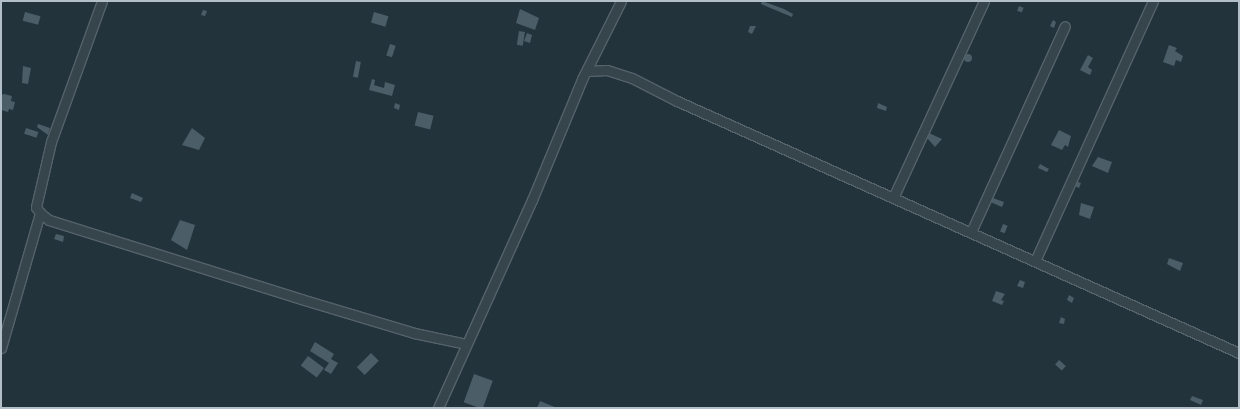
<!DOCTYPE html>
<style>
body{margin:0}
#map{position:relative;width:1240px;height:409px;overflow:hidden;background:#22333c;font-family:"Exo 2",sans-serif}
div>[style]{position:absolute}
.building>*{inset:0;background:#4b5d67;transform-origin:0 0}
.round{border-radius:50%}
.roads{filter:drop-shadow(1px 0 #54626a) drop-shadow(-1px 0 #54626a) drop-shadow(0 1px #54626a) drop-shadow(0 -1px #54626a)}
.minor>*{height:9px;margin:-4.5px;padding:0 4.5px;transform-origin:4.5px;border-radius:4.5px;background:#36444c}
span{translate:-50% -50%;white-space:nowrap;text-align:center;line-height:1.15;-webkit-text-stroke:4.5px #1b2931;paint-order:stroke}
.frame{position:absolute;inset:0;border:2px solid #b2bfc8;pointer-events:none}
</style>
<div id="map">
<div class="building">
<div style="clip-path:polygon(762px 1px,784px 9px,793px 14px,792px 17px,761px 4px)"></div>
<div style="left:1019px;top:6px;width:5px;height:5px;rotate:22deg"></div>
<div style="clip-path:polygon(520px 9px,539px 18px,535px 30px,516px 23px)"></div>
<div style="clip-path:polygon(203px 10px,207px 11px,205px 16px,201px 15px)"></div>
<div style="left:25px;top:12px;width:16px;height:9px;rotate:15deg"></div>
<div style="left:374px;top:12px;width:15px;height:11px;rotate:16deg"></div>
<div style="clip-path:polygon(1053px 20px,1056px 22px,1054px 28px,1050px 26px)"></div>
<div style="clip-path:polygon(750px 26px,756px 26px,752px 34px,748px 32px)"></div>
<div style="left:519px;top:31px;width:6px;height:14px;rotate:9deg"></div>
<div style="clip-path:polygon(527px 33px,532px 35px,530px 43px,524px 41px)"></div>
<div style="left:390px;top:44px;width:6px;height:12px;rotate:18deg"></div>
<div style="clip-path:polygon(1169px 45px,1177px 48px,1175px 51px,1183px 56px,1181px 62px,1176px 60px,1174px 66px,1163px 62px)"></div>
<div class="round" style="left:964px;top:54px;width:8px;height:8px"></div>
<div style="clip-path:polygon(1088px 55px,1093px 58px,1088px 67px,1092px 70px,1090px 75px,1080px 70px)"></div>
<div style="left:356px;top:61px;width:5px;height:16px;rotate:11deg"></div>
<div style="clip-path:polygon(23px 66px,31px 68px,28px 84px,22px 83px)"></div>
<div style="clip-path:polygon(372px 79px,375px 80px,374px 85px,384px 88px,385px 82px,395px 85px,392px 96px,369px 90px)"></div>
<div style="clip-path:polygon(4px 94px,12px 96px,11px 101px,15px 102px,13px 110px,9px 109px,8px 112px,1px 110px,1px 95px)"></div>
<div style="clip-path:polygon(395px 103px,400px 105px,399px 110px,394px 108px)"></div>
<div style="clip-path:polygon(878px 103px,887px 107px,886px 111px,877px 108px)"></div>
<div style="left:418px;top:112px;width:16px;height:14px;rotate:14deg"></div>
<div style="clip-path:polygon(38px 124px,50px 128px,48px 135px,37px 127px)"></div>
<div style="left:26px;top:128px;width:13px;height:6px;rotate:18deg"></div>
<div style="clip-path:polygon(192px 128px,205px 138px,199px 150px,182px 145px)"></div>
<div style="clip-path:polygon(1059px 130px,1071px 136px,1068px 147px,1065px 145px,1062px 150px,1051px 145px)"></div>
<div style="clip-path:polygon(929px 133px,942px 139px,935px 147px,927px 138px)"></div>
<div style="clip-path:polygon(1098px 157px,1112px 162px,1108px 173px,1092px 166px)"></div>
<div style="clip-path:polygon(1040px 164px,1049px 169px,1047px 172px,1038px 168px)"></div>
<div style="clip-path:polygon(1075px 181px,1081px 183px,1079px 188px,1073px 185px)"></div>
<div style="clip-path:polygon(132px 193px,143px 198px,141px 202px,130px 198px)"></div>
<div style="clip-path:polygon(990px 197px,1004px 202px,1002px 207px,988px 201px)"></div>
<div style="clip-path:polygon(1081px 203px,1094px 207px,1090px 219px,1079px 215px)"></div>
<div style="clip-path:polygon(180px 220px,195px 225px,187px 250px,171px 240px)"></div>
<div style="left:1003px;top:224px;width:5px;height:8px;rotate:22deg"></div>
<div style="clip-path:polygon(56px 234px,64px 236px,63px 242px,54px 239px)"></div>
<div style="clip-path:polygon(1169px 258px,1183px 263px,1180px 271px,1167px 264px)"></div>
<div style="clip-path:polygon(1020px 280px,1025px 282px,1023px 288px,1017px 286px)"></div>
<div style="clip-path:polygon(996px 291px,1005px 294px,1001px 300px,1004px 301px,1002px 305px,992px 301px)"></div>
<div style="clip-path:polygon(1069px 295px,1074px 298px,1072px 303px,1067px 300px)"></div>
<div style="clip-path:polygon(1061px 317px,1065px 319px,1064px 324px,1059px 323px)"></div>
<div style="clip-path:polygon(315px 342px,334px 354px,331px 359px,338px 363px,331px 374px,324px 370px,329px 363px,310px 351px)"></div>
<div style="left:371px;top:353px;width:11px;height:20px;rotate:45deg"></div>
<div style="left:308px;top:356px;width:20px;height:12px;rotate:37deg"></div>
<div style="left:1059px;top:360px;width:9px;height:6px;rotate:41deg"></div>
<div style="left:474px;top:374px;width:20px;height:30px;rotate:20deg"></div>
<div style="clip-path:polygon(1192px 396px,1203px 400px,1201px 405px,1190px 400px)"></div>
<div style="clip-path:polygon(540px 401px,557px 408px,537px 408px)"></div>
</div>
<div class="roads">
<div class="minor">
<div style="left:102px;top:1px;width:150px;rotate:109.9deg"></div>
<div style="left:51px;top:142px;width:67px;rotate:103deg"></div>
<div style="left:36px;top:207px;width:7px;rotate:56deg"></div>
<div style="left:40px;top:213px;width:11px;rotate:38deg"></div>
<div style="left:49px;top:220px;width:264px;rotate:17.4deg"></div>
<div style="left:301px;top:299px;width:118px;rotate:16.7deg"></div>
<div style="left:414px;top:333px;width:53px;rotate:11.9deg"></div>
<div style="left:587px;top:71px;width:20px;rotate:-3deg"></div>
<div style="left:607px;top:70px;width:26px;rotate:18deg"></div>
<div style="left:632px;top:78px;width:51px;rotate:27.1deg"></div>
<div style="left:677px;top:101px;width:616px;rotate:24.15deg"></div>
<div style="left:893px;top:198px;width:217px;rotate:-65.2deg"></div>
<div style="left:971px;top:232px;width:226px;rotate:-65.5deg"></div>
<div style="left:1035px;top:261px;width:286px;rotate:-65.6deg"></div>
<div style="left:1px;top:348px;width:141px;rotate:-73.9deg"></div>
<div style="left:438px;top:408px;width:228px;rotate:-65.7deg"></div>
<div style="left:532px;top:200px;width:131px;rotate:-67.5deg"></div>
<div style="left:582px;top:79px;width:87px;rotate:-63.4deg"></div>
</div>
</div>
<div class="frame"></div>
</div>
